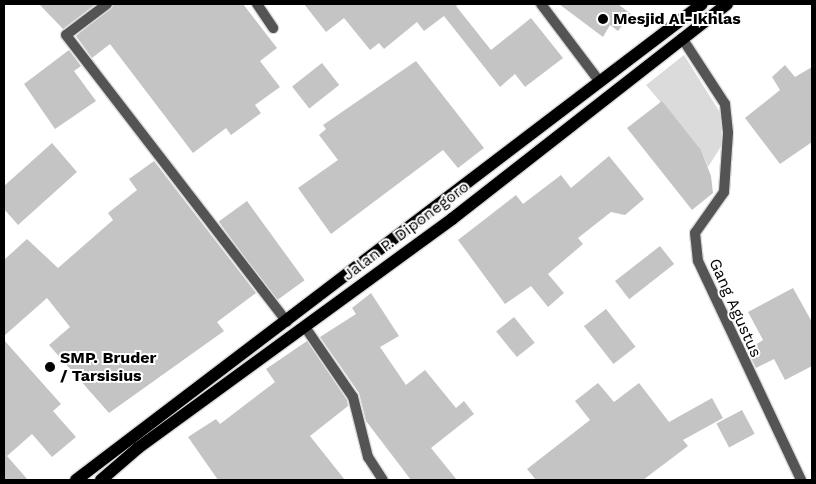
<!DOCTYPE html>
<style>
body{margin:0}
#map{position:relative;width:816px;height:484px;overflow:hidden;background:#fff;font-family:"Work Sans",sans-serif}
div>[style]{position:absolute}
.green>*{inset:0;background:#dbdbdb}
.building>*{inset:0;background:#c4c4c4;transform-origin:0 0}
.roads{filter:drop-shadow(1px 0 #dbdbdb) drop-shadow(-1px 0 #dbdbdb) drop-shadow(0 1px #dbdbdb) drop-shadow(0 -1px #dbdbdb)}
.minor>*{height:10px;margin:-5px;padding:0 5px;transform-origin:5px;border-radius:5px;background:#545454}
.primary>*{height:12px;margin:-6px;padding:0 6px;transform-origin:6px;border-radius:6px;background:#000}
.dots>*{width:14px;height:14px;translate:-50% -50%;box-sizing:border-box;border:2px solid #fff;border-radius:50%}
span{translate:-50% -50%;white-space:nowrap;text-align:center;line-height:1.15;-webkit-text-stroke:4px #fff;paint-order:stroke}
.poi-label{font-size:16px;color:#000;font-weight:700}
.left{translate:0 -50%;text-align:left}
.street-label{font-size:16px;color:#000}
.frame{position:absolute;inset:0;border:5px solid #000;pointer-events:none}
</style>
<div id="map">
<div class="green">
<div style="clip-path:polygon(684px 55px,721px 114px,722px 145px,708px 167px,701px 150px,646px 85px)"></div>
</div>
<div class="building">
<div style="clip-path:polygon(39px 4px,96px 4px,63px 29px)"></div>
<div style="clip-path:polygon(114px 4px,243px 4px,277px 48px,260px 61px,280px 87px,255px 105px,261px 113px,231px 135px,226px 128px,193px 153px,110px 44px,92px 58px,76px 36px)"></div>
<div style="clip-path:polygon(304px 4px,460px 4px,456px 6px,491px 50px,531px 18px,563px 58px,525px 87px,515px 74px,500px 87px,444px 16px,424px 31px,417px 22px,384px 49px,379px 43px,370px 50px,344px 18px,326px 32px)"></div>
<div style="clip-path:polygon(559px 4px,618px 4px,631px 14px,618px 31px,610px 25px,603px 37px)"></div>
<div style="clip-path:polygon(69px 50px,81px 66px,74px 71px,96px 101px,55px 129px,24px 84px)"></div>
<div style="clip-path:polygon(416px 61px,484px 148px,458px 168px,443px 150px,331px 234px,298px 188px,338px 160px,319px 135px,326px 129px,323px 125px)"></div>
<div style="left:322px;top:63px;width:28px;height:38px;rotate:52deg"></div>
<div style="clip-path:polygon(785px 65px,795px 77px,812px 67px,812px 142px,780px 164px,745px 118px,780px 90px,772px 77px)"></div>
<div style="clip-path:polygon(662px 101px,701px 150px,711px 176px,713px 193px,692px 210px,627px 128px)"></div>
<div style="clip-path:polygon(52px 143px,77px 172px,18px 225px,4px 209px,4px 186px)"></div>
<div style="clip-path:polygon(609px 156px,644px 199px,625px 215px,611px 212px,578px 238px,583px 244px,548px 274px,564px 293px,548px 307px,531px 286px,505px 304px,458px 240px,516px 195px,523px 204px,561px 175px,571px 188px)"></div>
<div style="clip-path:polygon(154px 161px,256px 293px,217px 322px,224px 331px,109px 413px,49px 345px,70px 327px,47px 298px,4px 336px,4px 260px,27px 239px,58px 268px,113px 220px,108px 213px,137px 190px,129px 179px)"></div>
<div style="left:247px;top:201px;width:98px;height:35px;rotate:54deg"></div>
<div style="left:660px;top:246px;width:23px;height:57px;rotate:52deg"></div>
<div style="clip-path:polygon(793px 288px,812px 322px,812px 366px,785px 380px,774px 359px,756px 368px,747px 350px,763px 340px,748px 312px)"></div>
<div style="clip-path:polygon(371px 293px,399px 336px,380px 347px,406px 385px,425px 370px,456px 408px,464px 401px,474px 414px,431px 448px,457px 480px,411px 480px,366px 421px,359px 393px,320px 337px,356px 314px,352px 308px)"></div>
<div style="left:606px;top:309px;width:48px;height:28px;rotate:52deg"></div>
<div style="left:514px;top:317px;width:33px;height:23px;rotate:51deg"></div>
<div style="clip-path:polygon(4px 340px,61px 404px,53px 411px,76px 437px,52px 457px,32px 434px,7px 456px,28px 480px,4px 480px)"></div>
<div style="clip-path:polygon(307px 341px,347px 400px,348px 406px,310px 436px,345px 480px,218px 480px,188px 437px,216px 419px,220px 424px,275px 382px,266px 369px)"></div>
<div style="clip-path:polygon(598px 383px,614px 402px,639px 383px,669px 422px,712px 398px,723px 418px,683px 440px,688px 446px,643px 480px,536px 480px,527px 469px,590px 420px,575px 401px)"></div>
<div style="left:742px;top:410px;width:27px;height:29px;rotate:62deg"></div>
</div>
<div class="roads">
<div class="minor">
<div style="left:107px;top:4px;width:51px;rotate:142.9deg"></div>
<div style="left:66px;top:35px;width:362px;rotate:52.4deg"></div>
<div style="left:257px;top:4px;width:29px;rotate:56deg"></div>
<div style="left:541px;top:4px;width:98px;rotate:52.9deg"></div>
<div style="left:682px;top:38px;width:79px;rotate:56.9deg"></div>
<div style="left:725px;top:104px;width:29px;rotate:84deg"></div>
<div style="left:728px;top:133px;width:59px;rotate:93.9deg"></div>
<div style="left:724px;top:192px;width:50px;rotate:125.3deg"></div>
<div style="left:695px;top:233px;width:28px;rotate:84deg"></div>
<div style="left:698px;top:261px;width:242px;rotate:64.8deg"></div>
<div style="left:305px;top:327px;width:85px;rotate:55.6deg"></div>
<div style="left:353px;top:397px;width:62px;rotate:76deg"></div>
<div style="left:368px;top:457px;width:27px;rotate:57deg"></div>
</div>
<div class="primary">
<div style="left:76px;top:480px;width:786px;rotate:-37.25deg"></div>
<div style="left:101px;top:480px;width:49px;rotate:-40.9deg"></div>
<div style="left:138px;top:448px;width:389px;rotate:-36.1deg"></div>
<div style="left:452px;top:219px;width:349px;rotate:-38deg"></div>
</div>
</div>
<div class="dots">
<div style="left:603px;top:19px;background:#000"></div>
<div style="left:50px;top:367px;background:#000"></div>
</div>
<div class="poi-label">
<span class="left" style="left:613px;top:19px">Mesjid Al-Ikhlas</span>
<span class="left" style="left:60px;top:367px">SMP. Bruder<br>/ Tarsisius</span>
</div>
<div class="street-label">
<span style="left:406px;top:231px;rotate:-37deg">Jalan P. Diponegoro</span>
<span style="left:735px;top:308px;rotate:66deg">Gang Agustus</span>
</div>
<div class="frame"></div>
</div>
